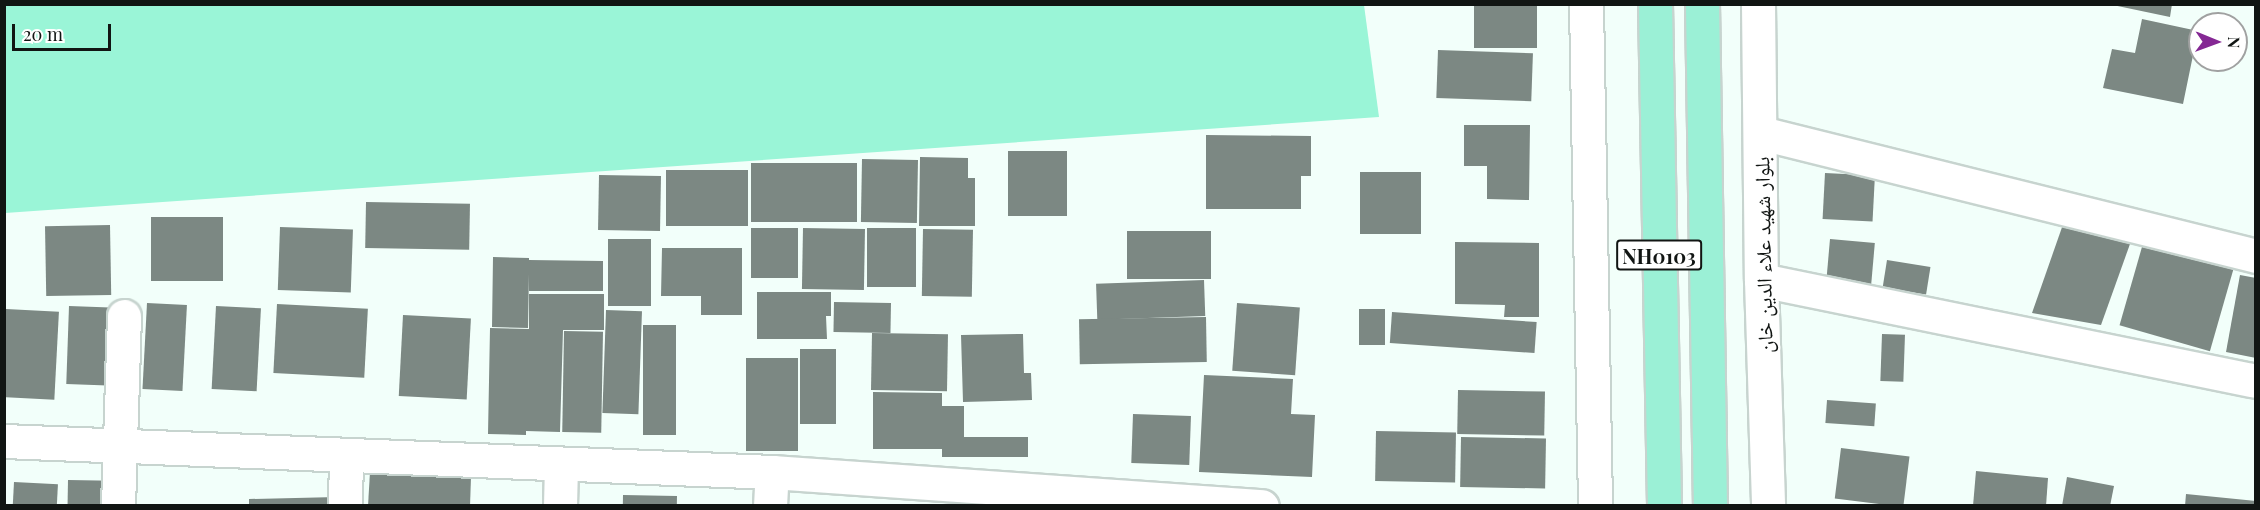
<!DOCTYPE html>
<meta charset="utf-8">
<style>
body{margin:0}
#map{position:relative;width:2260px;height:510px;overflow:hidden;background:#f2fffa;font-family:"Playfair Display","Noto Naskh Arabic",serif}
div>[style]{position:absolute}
.green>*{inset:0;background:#9af5d7}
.building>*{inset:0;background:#7c8883;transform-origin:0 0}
.roads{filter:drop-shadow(2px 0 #c7d4cf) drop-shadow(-2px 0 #c7d4cf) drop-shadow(0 2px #c7d4cf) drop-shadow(0 -2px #c7d4cf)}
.minor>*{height:33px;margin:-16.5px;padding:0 16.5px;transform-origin:16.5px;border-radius:16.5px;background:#fff}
.tertiary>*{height:33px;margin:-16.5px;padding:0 16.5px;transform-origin:16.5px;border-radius:16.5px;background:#fff}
.trunk>*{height:33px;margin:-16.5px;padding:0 16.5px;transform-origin:16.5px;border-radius:16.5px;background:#9bf0d6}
span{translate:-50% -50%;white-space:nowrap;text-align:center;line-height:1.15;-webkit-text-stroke:4.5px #fff;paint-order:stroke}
.shield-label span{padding:2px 4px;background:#fff;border:2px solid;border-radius:4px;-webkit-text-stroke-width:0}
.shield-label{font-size:20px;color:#111513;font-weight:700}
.street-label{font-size:21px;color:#111513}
.frame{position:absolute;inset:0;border:6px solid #111513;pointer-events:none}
.north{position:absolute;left:2188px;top:12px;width:60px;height:60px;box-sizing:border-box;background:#fff;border:2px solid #a0a1a1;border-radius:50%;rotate:91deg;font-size:16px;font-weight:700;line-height:24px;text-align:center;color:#111513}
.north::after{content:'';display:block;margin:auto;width:21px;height:27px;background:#852894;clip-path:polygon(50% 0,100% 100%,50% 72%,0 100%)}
.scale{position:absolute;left:12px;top:24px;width:99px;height:27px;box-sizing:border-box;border:3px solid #111513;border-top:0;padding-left:8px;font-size:18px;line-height:21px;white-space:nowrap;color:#111513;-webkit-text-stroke:4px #fff;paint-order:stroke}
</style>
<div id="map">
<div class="green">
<div style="clip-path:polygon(5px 4px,1364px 5px,1379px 117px,5px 213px)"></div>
</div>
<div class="building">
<div style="left:1474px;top:4px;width:63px;height:44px"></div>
<div style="clip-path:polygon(2108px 4px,2172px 4px,2170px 17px)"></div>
<div style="clip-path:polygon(2142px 19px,2198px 31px,2183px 104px,2103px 88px,2112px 49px,2135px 53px)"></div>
<div style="left:1438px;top:50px;width:95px;height:48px;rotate:2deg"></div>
<div style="clip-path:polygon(1464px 125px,1530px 125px,1529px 200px,1487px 199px,1487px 166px,1464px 166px)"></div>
<div style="clip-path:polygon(1206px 135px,1311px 136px,1311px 176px,1301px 176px,1301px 209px,1206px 209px)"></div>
<div style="left:1067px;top:151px;width:65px;height:59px;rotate:90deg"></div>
<div style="clip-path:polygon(920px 157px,968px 158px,968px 178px,975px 178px,975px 226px,919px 226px)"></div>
<div style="left:862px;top:159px;width:56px;height:63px;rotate:1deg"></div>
<div style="left:751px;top:163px;width:106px;height:59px"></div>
<div style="left:666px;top:170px;width:82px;height:56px"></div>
<div style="left:1360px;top:172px;width:61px;height:62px"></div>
<div style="left:1825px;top:173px;width:50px;height:46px;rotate:3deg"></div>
<div style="left:599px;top:175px;width:62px;height:55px;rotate:1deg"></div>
<div style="left:366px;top:202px;width:104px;height:46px;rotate:1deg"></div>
<div style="clip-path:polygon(2067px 213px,2135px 230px,2101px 325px,2032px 313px)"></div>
<div style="left:151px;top:217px;width:72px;height:64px"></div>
<div style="left:110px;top:225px;width:70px;height:65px;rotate:89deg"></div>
<div style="left:280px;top:227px;width:73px;height:63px;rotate:2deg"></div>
<div style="left:751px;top:228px;width:47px;height:50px"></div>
<div style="left:803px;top:228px;width:62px;height:61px;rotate:1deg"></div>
<div style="left:867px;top:228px;width:49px;height:59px"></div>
<div style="left:923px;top:229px;width:50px;height:67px;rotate:1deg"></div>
<div style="left:1127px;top:231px;width:84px;height:48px"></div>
<div style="left:2146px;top:233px;width:94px;height:96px;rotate:16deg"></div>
<div style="left:608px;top:239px;width:43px;height:67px"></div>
<div style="left:1830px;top:239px;width:45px;height:44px;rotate:5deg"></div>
<div style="clip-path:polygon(1455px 242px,1539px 243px,1539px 317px,1504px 317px,1505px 305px,1455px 304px)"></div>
<div style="clip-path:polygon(662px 248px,742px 248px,742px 315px,701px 315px,701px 296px,661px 296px)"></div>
<div style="clip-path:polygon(493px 257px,529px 258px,529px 260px,603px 261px,603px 291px,529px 291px,529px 274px,528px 328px,492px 327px)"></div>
<div style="left:1887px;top:260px;width:44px;height:28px;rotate:9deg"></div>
<div style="clip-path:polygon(2240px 275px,2256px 278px,2256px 358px,2226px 352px)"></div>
<div style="left:1204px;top:280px;width:36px;height:108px;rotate:88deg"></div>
<div style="clip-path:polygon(757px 292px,831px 292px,831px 316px,826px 316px,827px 339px,757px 339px)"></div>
<div style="clip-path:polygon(529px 294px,604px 294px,604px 330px,559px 330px,563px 330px,560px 432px,526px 431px,526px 435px,488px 434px,490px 328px,529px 329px)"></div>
<div style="left:834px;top:302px;width:57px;height:30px;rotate:1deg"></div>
<div style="left:147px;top:303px;width:40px;height:86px;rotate:3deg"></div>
<div style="left:1237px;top:303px;width:63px;height:68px;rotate:4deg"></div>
<div style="left:277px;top:304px;width:91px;height:69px;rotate:3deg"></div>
<div style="left:69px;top:306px;width:48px;height:78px;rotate:2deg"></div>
<div style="left:216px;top:306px;width:45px;height:83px;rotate:3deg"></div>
<div style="left:6px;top:309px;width:53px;height:88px;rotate:3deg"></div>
<div style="left:1359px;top:309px;width:26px;height:36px"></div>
<div style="left:606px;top:310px;width:36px;height:103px;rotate:2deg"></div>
<div style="left:1392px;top:312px;width:145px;height:31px;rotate:4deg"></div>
<div style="left:403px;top:315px;width:68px;height:81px;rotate:3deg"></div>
<div style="left:1206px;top:317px;width:45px;height:127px;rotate:89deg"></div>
<div style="left:643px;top:325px;width:33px;height:110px"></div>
<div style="left:564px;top:331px;width:39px;height:101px;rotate:1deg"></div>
<div style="left:872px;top:333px;width:76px;height:57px;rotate:1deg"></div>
<div style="clip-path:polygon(1023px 334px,1024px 373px,1031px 373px,1032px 400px,963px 402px,961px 335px)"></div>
<div style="left:1882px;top:334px;width:23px;height:47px;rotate:2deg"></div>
<div style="left:800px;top:349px;width:36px;height:75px"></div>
<div style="left:746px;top:358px;width:52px;height:93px"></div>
<div style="clip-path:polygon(1204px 375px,1293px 379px,1291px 414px,1315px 415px,1312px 477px,1199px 472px)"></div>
<div style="left:1458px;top:390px;width:87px;height:44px;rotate:1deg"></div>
<div style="clip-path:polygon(873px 392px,942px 393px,942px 406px,964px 406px,964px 437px,1028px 437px,1028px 457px,942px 457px,942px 449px,873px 449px)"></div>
<div style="left:1827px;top:400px;width:49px;height:23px;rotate:4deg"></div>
<div style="left:1133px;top:414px;width:58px;height:49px;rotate:2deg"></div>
<div style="left:1376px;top:431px;width:80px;height:50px;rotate:1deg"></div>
<div style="left:1461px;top:437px;width:85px;height:50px;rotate:1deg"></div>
<div style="left:1841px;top:448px;width:69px;height:51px;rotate:7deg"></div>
<div style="clip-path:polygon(1976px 471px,2048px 478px,2046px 506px,1973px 506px)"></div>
<div style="clip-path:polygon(370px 472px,471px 477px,470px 506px,368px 506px)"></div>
<div style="clip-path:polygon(2067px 477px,2114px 486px,2110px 506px,2062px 506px)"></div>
<div style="left:68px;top:480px;width:45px;height:26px;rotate:1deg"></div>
<div style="left:14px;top:482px;width:44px;height:24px;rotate:3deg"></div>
<div style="clip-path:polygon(2186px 494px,2256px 501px,2256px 506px,2185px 506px)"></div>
<div style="left:623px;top:495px;width:54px;height:11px;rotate:1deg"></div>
<div style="clip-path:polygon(337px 497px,338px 506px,249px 506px,249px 499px)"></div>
</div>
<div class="roads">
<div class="minor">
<div style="left:1761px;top:133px;width:510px;rotate:13.95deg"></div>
<div style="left:1761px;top:280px;width:505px;rotate:11.53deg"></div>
<div style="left:4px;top:441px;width:769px;rotate:2.31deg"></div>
<div style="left:772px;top:472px;width:491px;rotate:4deg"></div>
<div style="left:118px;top:506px;width:190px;rotate:-88.2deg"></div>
<div style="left:345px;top:506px;width:50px;rotate:-88.9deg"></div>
<div style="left:560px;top:506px;width:42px;rotate:-88.6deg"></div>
<div style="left:770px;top:506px;width:34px;rotate:-87deg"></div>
</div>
<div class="tertiary">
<div style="left:1586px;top:4px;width:502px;rotate:88.97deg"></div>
<div style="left:1758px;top:4px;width:276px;rotate:89.4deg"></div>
<div style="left:1761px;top:280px;width:226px;rotate:88.2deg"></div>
</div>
<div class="trunk">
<div style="left:1655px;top:4px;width:502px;rotate:88.97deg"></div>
<div style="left:1702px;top:4px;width:502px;rotate:89.09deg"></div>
</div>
</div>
<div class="shield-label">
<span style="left:1659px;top:255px">NH0103</span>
</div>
<div class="street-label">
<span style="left:1762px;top:255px;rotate:-91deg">بلوار شهید علاء الدین خان</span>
</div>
<div class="frame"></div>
<div class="north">N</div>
<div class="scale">20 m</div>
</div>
